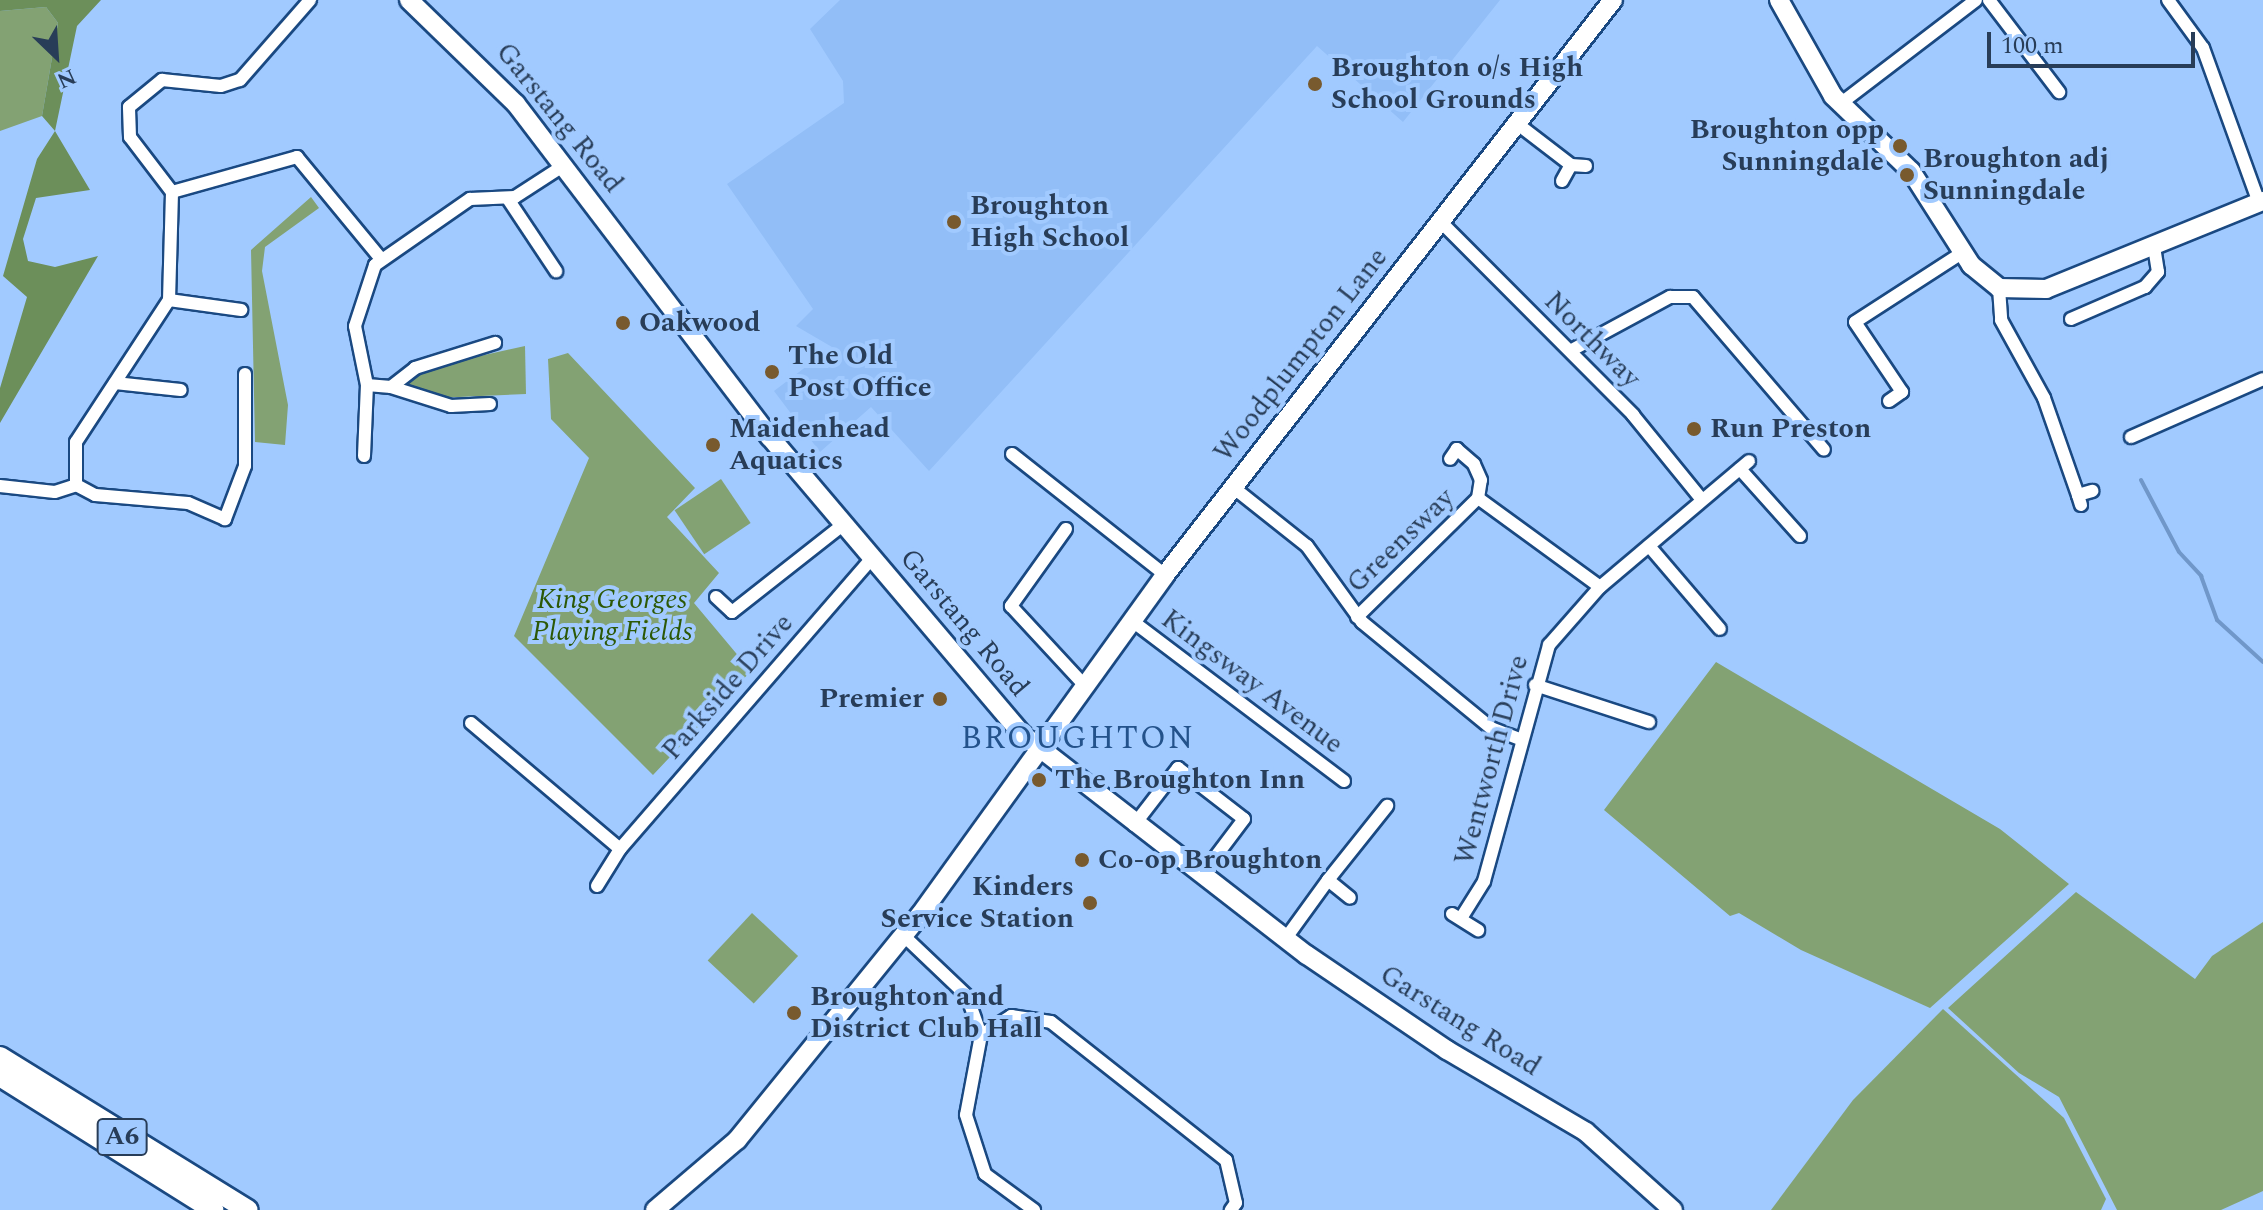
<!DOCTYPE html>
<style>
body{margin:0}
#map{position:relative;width:2263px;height:1210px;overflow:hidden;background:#a1caff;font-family:Spectral,serif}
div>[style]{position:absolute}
.built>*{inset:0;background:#92bef7}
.green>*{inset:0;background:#83a273;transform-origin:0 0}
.forest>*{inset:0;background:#6c8f5a}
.stream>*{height:4px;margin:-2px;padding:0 2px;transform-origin:2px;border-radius:2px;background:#7097c9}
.roads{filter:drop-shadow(2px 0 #1a4982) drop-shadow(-2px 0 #1a4982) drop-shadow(0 2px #1a4982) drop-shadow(0 -2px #1a4982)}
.street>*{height:12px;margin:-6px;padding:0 6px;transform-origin:6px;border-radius:6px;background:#fff}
.secondary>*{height:18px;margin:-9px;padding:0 9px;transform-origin:9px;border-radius:9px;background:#fff}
.primary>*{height:20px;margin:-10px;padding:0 10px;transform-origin:10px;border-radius:10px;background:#fff}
.dots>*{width:22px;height:22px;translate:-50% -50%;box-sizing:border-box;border:4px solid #a1caff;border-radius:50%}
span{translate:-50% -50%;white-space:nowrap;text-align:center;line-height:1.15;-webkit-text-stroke:8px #a1caff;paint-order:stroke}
.shield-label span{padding:2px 6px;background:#a1caff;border:2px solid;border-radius:6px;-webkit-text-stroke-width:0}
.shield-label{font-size:26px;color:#283d58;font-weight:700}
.poi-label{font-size:28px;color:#283d58;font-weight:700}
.left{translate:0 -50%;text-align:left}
.right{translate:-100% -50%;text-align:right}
.street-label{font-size:28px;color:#283d58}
.park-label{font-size:28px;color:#2c5806;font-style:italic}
.quarter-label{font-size:32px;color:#23528b;letter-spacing:2px}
.north{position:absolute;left:16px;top:16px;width:80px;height:80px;-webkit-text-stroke:6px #a1caff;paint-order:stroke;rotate:155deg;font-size:22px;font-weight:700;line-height:32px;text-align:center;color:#283d58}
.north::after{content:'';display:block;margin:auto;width:28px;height:36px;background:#283d58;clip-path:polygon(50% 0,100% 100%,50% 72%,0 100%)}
.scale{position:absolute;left:1987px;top:32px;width:208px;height:36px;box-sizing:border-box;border:4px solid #283d58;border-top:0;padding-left:10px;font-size:24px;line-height:28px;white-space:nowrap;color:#283d58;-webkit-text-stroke:6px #a1caff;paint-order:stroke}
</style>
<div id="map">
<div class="built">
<div style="clip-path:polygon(840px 0,1500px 0,1403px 122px,1317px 46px,929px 471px,871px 407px,820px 452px,774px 391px,832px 347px,796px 326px,813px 309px,727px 184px,844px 103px,843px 81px,810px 29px)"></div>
</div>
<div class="green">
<div style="clip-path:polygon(46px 7px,58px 23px,42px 116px,0 131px,0 11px)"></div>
<div style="clip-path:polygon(311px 197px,319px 208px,265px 247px,262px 271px,288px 405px,285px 445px,255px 442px,251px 250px)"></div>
<div style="clip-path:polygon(525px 346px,526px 394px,436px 398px,403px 387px,422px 369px)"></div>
<div style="clip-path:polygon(568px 353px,695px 488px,667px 517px,719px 573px,694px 603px,751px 671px,653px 775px,514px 636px,589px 458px,551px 419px,548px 359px)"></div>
<div style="left:721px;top:479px;width:53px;height:56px;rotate:56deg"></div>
<div style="clip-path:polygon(1716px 662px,2000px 829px,2069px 884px,1930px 1008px,1801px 950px,1739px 913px,1730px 916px,1604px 810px)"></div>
<div style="clip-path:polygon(2076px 892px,2195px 979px,2212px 956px,2263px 922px,2263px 1191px,2221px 1210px,2117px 1210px,2059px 1097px,2019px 1073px,1948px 1008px)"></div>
<div style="left:752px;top:913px;width:63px;height:65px;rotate:43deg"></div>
<div style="clip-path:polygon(1943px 1009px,2064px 1118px,2106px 1199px,2101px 1210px,1771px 1210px,1853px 1100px)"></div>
</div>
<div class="forest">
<div style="clip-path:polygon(0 0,101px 0,77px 26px,55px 131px,90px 190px,36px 198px,23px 239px,28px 261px,55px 267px,98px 256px,0 423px,0 388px,27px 297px,3px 276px,37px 159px,55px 131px,42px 116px,58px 23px,46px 7px,0 11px)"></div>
</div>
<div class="stream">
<div style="left:2141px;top:480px;width:81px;rotate:62.2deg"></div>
<div style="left:2179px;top:552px;width:33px;rotate:47deg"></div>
<div style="left:2201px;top:576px;width:47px;rotate:70deg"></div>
<div style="left:2217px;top:620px;width:62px;rotate:42.4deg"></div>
</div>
<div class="roads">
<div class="street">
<div style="left:1989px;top:0;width:116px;rotate:52.7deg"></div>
<div style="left:2168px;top:0;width:59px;rotate:53.9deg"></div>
<div style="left:2203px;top:48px;width:165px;rotate:70.1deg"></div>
<div style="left:1840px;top:104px;width:171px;rotate:-37.4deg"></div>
<div style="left:1515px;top:122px;width:71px;rotate:37.5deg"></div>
<div style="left:1571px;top:165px;width:15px;rotate:4deg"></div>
<div style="left:1562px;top:181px;width:18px;rotate:-61deg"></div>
<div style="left:172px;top:192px;width:130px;rotate:-15.6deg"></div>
<div style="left:297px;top:157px;width:132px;rotate:50.5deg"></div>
<div style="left:508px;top:199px;width:87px;rotate:56.3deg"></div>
<div style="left:1440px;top:221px;width:274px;rotate:45.1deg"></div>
<div style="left:1633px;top:415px;width:109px;rotate:50.9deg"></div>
<div style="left:1999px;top:288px;width:32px;rotate:86deg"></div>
<div style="left:2001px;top:320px;width:89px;rotate:61.1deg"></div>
<div style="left:2044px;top:398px;width:103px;rotate:70.7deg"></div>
<div style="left:169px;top:300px;width:73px;rotate:7.9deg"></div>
<div style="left:2071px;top:319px;width:81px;rotate:-23.4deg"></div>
<div style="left:2145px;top:287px;width:20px;rotate:-49deg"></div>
<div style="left:2158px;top:272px;width:24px;rotate:-99deg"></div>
<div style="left:1570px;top:351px;width:114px;rotate:-28.4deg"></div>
<div style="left:1670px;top:297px;width:23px"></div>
<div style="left:1693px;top:297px;width:201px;rotate:49.4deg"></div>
<div style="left:245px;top:374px;width:92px;rotate:90deg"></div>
<div style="left:245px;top:466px;width:57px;rotate:110.7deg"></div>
<div style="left:225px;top:519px;width:40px;rotate:-156.6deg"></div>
<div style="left:188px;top:503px;width:93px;rotate:-175.1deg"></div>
<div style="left:95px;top:495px;width:21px;rotate:-152deg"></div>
<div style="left:76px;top:485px;width:43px;rotate:-90deg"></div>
<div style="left:76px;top:442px;width:170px;rotate:-56.8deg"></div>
<div style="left:169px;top:300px;width:108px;rotate:-88.4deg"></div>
<div style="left:172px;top:192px;width:69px;rotate:-127.4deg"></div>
<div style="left:130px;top:137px;width:30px;rotate:-92deg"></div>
<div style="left:129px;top:107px;width:43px;rotate:-39.3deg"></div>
<div style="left:162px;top:80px;width:59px;rotate:5.8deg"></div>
<div style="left:221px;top:86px;width:20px;rotate:-18deg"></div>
<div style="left:240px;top:80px;width:106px;rotate:-48.8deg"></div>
<div style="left:115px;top:383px;width:66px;rotate:6.1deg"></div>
<div style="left:367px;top:385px;width:24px;rotate:5deg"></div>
<div style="left:391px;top:387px;width:31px;rotate:-38deg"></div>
<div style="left:415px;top:368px;width:84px;rotate:-17.4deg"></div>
<div style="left:391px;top:387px;width:63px;rotate:17.6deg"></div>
<div style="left:451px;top:406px;width:39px;rotate:-3deg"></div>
<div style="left:1889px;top:401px;width:16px;rotate:-35deg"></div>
<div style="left:1902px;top:392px;width:84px;rotate:-123.9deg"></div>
<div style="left:1855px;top:322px;width:129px;rotate:-32.9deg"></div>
<div style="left:2131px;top:437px;width:144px;rotate:-23.7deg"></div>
<div style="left:1012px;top:454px;width:195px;rotate:38.3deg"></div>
<div style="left:364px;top:456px;width:71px;rotate:-87.6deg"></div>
<div style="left:367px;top:385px;width:60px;rotate:-101.5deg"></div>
<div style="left:355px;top:326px;width:64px;rotate:-71.8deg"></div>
<div style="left:375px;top:265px;width:116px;rotate:-34.8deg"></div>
<div style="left:470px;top:199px;width:45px;rotate:-2.5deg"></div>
<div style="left:515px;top:197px;width:57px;rotate:-32.9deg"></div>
<div style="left:1740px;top:469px;width:90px;rotate:48.2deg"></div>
<div style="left:0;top:486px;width:55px;rotate:6.2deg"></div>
<div style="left:55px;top:492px;width:22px;rotate:-18deg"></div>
<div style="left:1234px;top:488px;width:93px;rotate:38.5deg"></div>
<div style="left:1307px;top:546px;width:94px;rotate:54.1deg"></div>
<div style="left:1362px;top:622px;width:167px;rotate:39.4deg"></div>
<div style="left:1491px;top:728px;width:30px;rotate:21deg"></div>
<div style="left:1478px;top:498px;width:151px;rotate:36.1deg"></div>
<div style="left:2081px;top:505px;width:10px;rotate:-107deg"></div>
<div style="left:2078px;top:495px;width:15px;rotate:-16deg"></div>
<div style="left:1066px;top:529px;width:95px;rotate:125.5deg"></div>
<div style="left:1011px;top:606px;width:109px;rotate:47.2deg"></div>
<div style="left:1649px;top:546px;width:109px;rotate:49.5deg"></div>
<div style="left:716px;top:597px;width:22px;rotate:43deg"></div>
<div style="left:732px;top:612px;width:142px;rotate:-38.2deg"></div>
<div style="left:1357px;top:617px;width:170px;rotate:-44.5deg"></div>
<div style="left:1478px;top:498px;width:18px;rotate:-81deg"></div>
<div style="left:1481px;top:480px;width:17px;rotate:-114deg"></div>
<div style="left:1474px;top:464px;width:23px;rotate:-139deg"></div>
<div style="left:1457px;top:449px;width:12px;rotate:125deg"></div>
<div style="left:1131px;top:620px;width:267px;rotate:37.1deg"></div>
<div style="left:1535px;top:685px;width:120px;rotate:18deg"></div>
<div style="left:471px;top:723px;width:195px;rotate:40.2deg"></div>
<div style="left:1134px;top:825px;width:72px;rotate:-52.3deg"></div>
<div style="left:1178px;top:768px;width:83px;rotate:37.7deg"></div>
<div style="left:1244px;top:819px;width:71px;rotate:127deg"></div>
<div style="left:1328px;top:880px;width:95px;rotate:-51.4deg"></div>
<div style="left:597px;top:886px;width:44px;rotate:-58.1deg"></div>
<div style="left:620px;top:849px;width:386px;rotate:-49.1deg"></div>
<div style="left:1452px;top:914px;width:31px;rotate:32deg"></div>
<div style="left:1463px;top:915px;width:40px;rotate:-58deg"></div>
<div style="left:1484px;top:881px;width:245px;rotate:-74.6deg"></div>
<div style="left:1549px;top:645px;width:77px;rotate:-48.7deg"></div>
<div style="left:1600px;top:587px;width:195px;rotate:-40.2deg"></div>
<div style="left:903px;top:935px;width:88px;rotate:43.6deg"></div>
<div style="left:967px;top:996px;width:41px;rotate:70.3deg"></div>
<div style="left:981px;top:1035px;width:81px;rotate:100.6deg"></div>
<div style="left:966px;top:1115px;width:62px;rotate:72.1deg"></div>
<div style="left:985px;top:1174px;width:61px;rotate:36.3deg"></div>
<div style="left:1286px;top:938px;width:72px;rotate:-54.1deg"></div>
<div style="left:1328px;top:880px;width:28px;rotate:39deg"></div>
<div style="left:981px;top:1035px;width:36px;rotate:-32deg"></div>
<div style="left:1011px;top:1016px;width:40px;rotate:8.5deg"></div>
<div style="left:1051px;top:1022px;width:223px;rotate:38.3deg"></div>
<div style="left:1226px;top:1160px;width:44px;rotate:76.9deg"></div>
<div style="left:1236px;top:1203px;width:9px;rotate:126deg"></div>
</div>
<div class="secondary">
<div style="left:409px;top:0;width:149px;rotate:44.2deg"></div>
<div style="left:516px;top:104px;width:419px;rotate:52.7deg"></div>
<div style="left:770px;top:437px;width:391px;rotate:49.7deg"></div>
<div style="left:1023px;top:735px;width:359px;rotate:37.8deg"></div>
<div style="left:1307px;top:955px;width:169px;rotate:34.2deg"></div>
<div style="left:1447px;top:1050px;width:161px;rotate:30.5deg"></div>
<div style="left:1586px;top:1132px;width:117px;rotate:41.9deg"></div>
<div style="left:1779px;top:0;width:110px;rotate:60.6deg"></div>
<div style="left:1833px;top:96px;width:108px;rotate:43.9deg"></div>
<div style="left:1911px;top:171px;width:112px;rotate:57.4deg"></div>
<div style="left:1971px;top:265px;width:36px;rotate:39deg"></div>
<div style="left:1999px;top:288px;width:47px;rotate:1.2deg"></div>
<div style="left:2046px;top:289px;width:234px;rotate:-22.1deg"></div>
<div style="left:655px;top:1210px;width:108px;rotate:-40.5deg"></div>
<div style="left:737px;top:1140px;width:290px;rotate:-50.9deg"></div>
<div style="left:920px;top:915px;width:419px;rotate:-54.2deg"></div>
<div style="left:1165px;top:575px;width:729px;rotate:-52.08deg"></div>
</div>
<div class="primary">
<div style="left:0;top:1057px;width:291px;rotate:31.7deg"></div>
<div style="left:0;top:1076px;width:252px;rotate:32.1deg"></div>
</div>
</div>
<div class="dots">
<div style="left:1315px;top:84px;background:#785a2e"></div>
<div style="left:1900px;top:146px;background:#785a2e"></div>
<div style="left:1907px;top:175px;background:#785a2e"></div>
<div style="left:954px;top:222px;background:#785a2e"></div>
<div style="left:623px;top:323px;background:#785a2e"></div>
<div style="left:772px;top:372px;background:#785a2e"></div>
<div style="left:1694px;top:429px;background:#785a2e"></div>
<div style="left:713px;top:445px;background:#785a2e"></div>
<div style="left:940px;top:699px;background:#785a2e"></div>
<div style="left:1039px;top:780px;background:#785a2e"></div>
<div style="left:1082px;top:860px;background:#785a2e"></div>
<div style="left:1090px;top:903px;background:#785a2e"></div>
<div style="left:794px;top:1013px;background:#785a2e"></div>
</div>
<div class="shield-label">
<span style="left:122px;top:1137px">A6</span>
</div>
<div class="poi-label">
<span class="left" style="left:1331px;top:84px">Broughton o/s High<br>School Grounds</span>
<span class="right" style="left:1884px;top:146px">Broughton opp<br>Sunningdale</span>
<span class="left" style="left:1923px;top:175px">Broughton adj<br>Sunningdale</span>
<span class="left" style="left:970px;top:222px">Broughton<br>High School</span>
<span class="left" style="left:639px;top:323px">Oakwood</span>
<span class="left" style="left:788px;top:372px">The Old<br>Post Office</span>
<span class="left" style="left:729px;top:445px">Maidenhead<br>Aquatics</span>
<span class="left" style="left:1710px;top:429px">Run Preston</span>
<span class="right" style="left:924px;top:699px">Premier</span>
<span class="left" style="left:1055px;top:780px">The Broughton Inn</span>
<span class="left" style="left:1098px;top:860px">Co-op Broughton</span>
<span class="right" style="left:1074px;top:903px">Kinders<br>Service Station</span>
<span class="left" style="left:810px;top:1013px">Broughton and<br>District Club Hall</span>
</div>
<div class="street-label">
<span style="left:559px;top:118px;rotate:51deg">Garstang Road</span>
<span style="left:1592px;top:340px;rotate:45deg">Northway</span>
<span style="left:1301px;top:355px;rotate:-52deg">Woodplumpton Lane</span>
<span style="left:1401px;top:541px;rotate:-44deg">Greensway</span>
<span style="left:964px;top:623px;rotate:50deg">Garstang Road</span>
<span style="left:1252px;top:682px;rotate:37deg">Kingsway Avenue</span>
<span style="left:728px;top:687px;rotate:-49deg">Parkside Drive</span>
<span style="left:1492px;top:760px;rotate:-75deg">Wentworth Drive</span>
<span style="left:1460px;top:1021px;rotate:32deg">Garstang Road</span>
</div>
<div class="park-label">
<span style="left:612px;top:616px">King Georges<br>Playing Fields</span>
</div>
<div class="quarter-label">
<span style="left:1078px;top:739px">BROUGHTON</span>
</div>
<div class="north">N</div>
<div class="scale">100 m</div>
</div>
